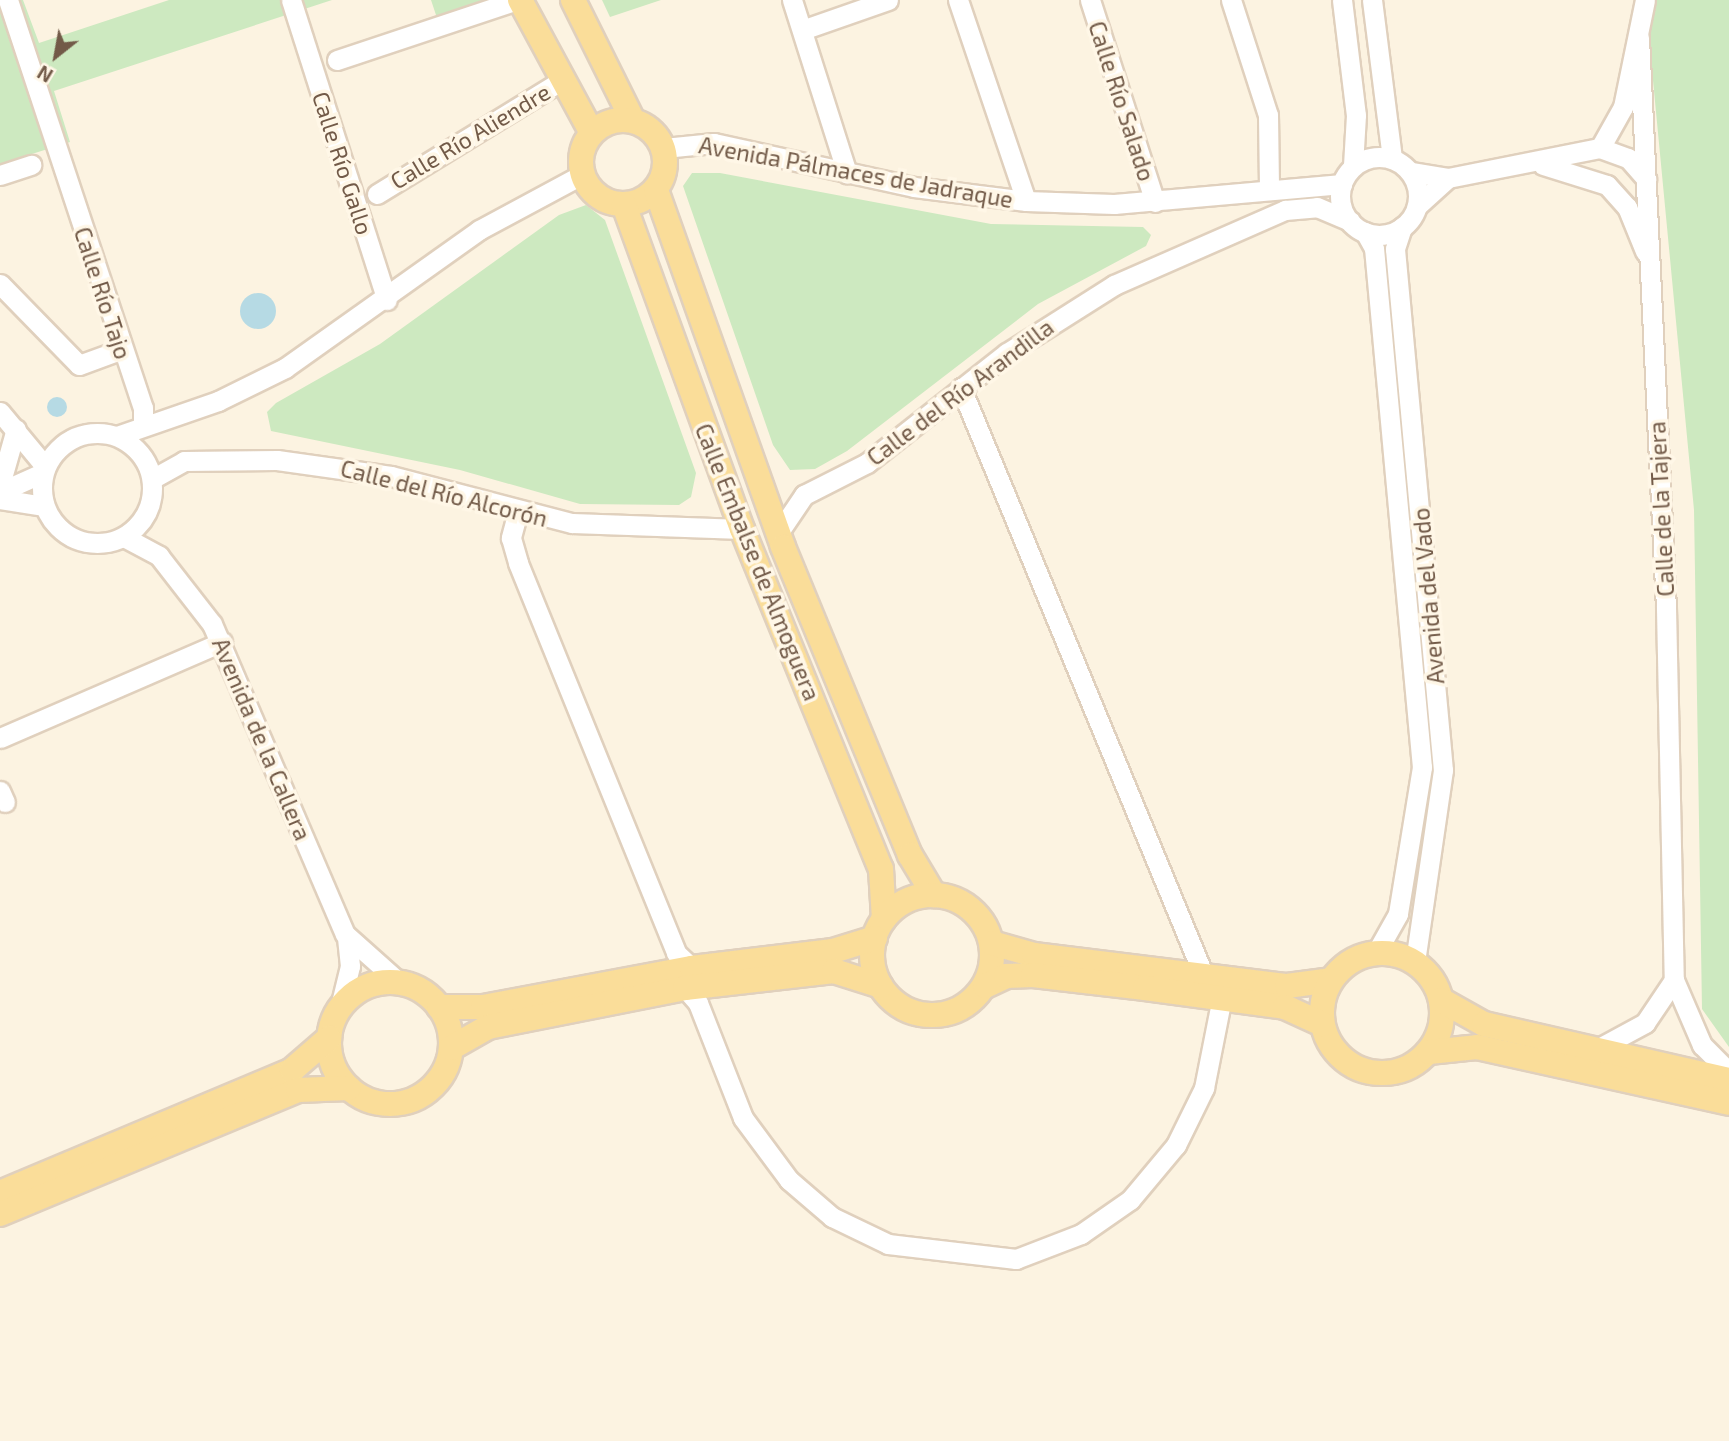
<!DOCTYPE html>
<meta charset="utf-8">
<style>
body{margin:0}
#map{position:relative;width:1729px;height:1441px;overflow:hidden;background:#fcf3e1;font-family:"Exo 2",sans-serif}
div>[style]{position:absolute}
.green>*{inset:0;background:#cde9c0}
.water>*{inset:0;background:#b6dae4}
.round{border-radius:50%}
.roads{filter:drop-shadow(2px 0 #e0d0bd) drop-shadow(-2px 0 #e0d0bd) drop-shadow(0 2px #e0d0bd) drop-shadow(0 -2px #e0d0bd)}
.minor>*{height:19px;margin:-9.5px;padding:0 9.5px;transform-origin:9.5px;border-radius:9.5px;background:#fff}
.minor>.ring{margin:-9.5px;padding:0;box-sizing:content-box;background:none;border:19px solid #fff;border-radius:50%}
.major>*{height:24px;margin:-12px;padding:0 12px;transform-origin:12px;border-radius:12px;background:#fadd99}
.major>.ring{margin:-12px;padding:0;box-sizing:content-box;background:none;border:24px solid #fadd99;border-radius:50%}
span{translate:-50% -50%;white-space:nowrap;text-align:center;line-height:1.15;-webkit-text-stroke:7px #fff7e7;paint-order:stroke}
.street-label{font-size:23px;color:#725a48}
.north{position:absolute;left:21px;top:21px;width:70px;height:70px;-webkit-text-stroke:5px #fff7e7;paint-order:stroke;rotate:211deg;font-size:19px;font-weight:700;line-height:28px;text-align:center;color:#725a48}
.north::after{content:'';display:block;margin:auto;width:24px;height:32px;background:#725a48;clip-path:polygon(50% 0,100% 100%,50% 72%,0 100%)}
</style>
<div id="map">
<div class="green">
<div style="clip-path:polygon(0 0,23px 0,39px 43px,169px 0,332px 0,54px 91px,70px 142px,0 164px)"></div>
<div style="clip-path:polygon(431px 0,485px 0,437px 18px)"></div>
<div style="clip-path:polygon(602px 0,661px 0,610px 17px)"></div>
<div style="clip-path:polygon(1651px 0,1729px 0,1729px 1047px,1702px 1009px,1694px 510px,1652px 70px,1641px 23px)"></div>
<div style="clip-path:polygon(692px 173px,720px 173px,991px 224px,1143px 227px,1151px 235px,1146px 246px,1038px 304px,847px 451px,815px 469px,790px 470px,773px 445px,683px 186px)"></div>
<div style="clip-path:polygon(586px 205px,605px 220px,696px 473px,691px 497px,679px 505px,580px 504px,460px 470px,271px 431px,267px 412px,276px 403px,380px 344px,559px 215px)"></div>
</div>
<div class="water">
<div class="round" style="left:240px;top:293px;width:36px;height:36px"></div>
<div class="round" style="left:47px;top:397px;width:20px;height:20px"></div>
</div>
<div class="roads">
<div class="minor">
<div style="left:8px;top:0;width:430px;rotate:71.7deg"></div>
<div style="left:143px;top:408px;width:18px;rotate:90deg"></div>
<div style="left:291px;top:0;width:315px;rotate:72.3deg"></div>
<div style="left:792px;top:0;width:182px;rotate:72.4deg"></div>
<div style="left:958px;top:0;width:212px;rotate:71.3deg"></div>
<div style="left:1090px;top:0;width:212px;rotate:72.2deg"></div>
<div style="left:1231px;top:0;width:121px;rotate:72.2deg"></div>
<div style="left:1268px;top:115px;width:75px;rotate:89.2deg"></div>
<div style="left:1342px;top:0;width:116px;rotate:83.1deg"></div>
<div style="left:1356px;top:115px;width:51px;rotate:93.4deg"></div>
<div style="left:1372px;top:0;width:160px;rotate:82.8deg"></div>
<div style="left:802px;top:30px;width:91px;rotate:-19.2deg"></div>
<div style="left:1639px;top:38px;width:571px;rotate:87.29deg"></div>
<div style="left:1666px;top:608px;width:372px;rotate:88.8deg"></div>
<div style="left:1674px;top:980px;width:71px;rotate:66.7deg"></div>
<div style="left:1702px;top:1045px;width:38px;rotate:45deg"></div>
<div style="left:337px;top:60px;width:190px;rotate:-18.4deg"></div>
<div style="left:664px;top:148px;width:50px;rotate:-5.7deg"></div>
<div style="left:714px;top:143px;width:205px;rotate:12.4deg"></div>
<div style="left:914px;top:187px;width:113px;rotate:7.1deg"></div>
<div style="left:1026px;top:201px;width:88px;rotate:2deg"></div>
<div style="left:1114px;top:204px;width:229px;rotate:-5deg"></div>
<div style="left:1600px;top:148px;width:30px;rotate:20deg"></div>
<div style="left:1628px;top:158px;width:28px;rotate:49deg"></div>
<div class="ring" style="left:1340px;top:157px;width:59px;height:59px"></div>
<div style="left:1543px;top:165px;width:67px;rotate:17.4deg"></div>
<div style="left:1607px;top:185px;width:30px;rotate:48deg"></div>
<div style="left:1627px;top:207px;width:48px;rotate:67.8deg"></div>
<div style="left:1411px;top:172px;width:37px;rotate:9deg"></div>
<div style="left:1448px;top:178px;width:42px;rotate:137.9deg"></div>
<div style="left:0;top:175px;width:33px;rotate:-18deg"></div>
<div style="left:1448px;top:178px;width:155px;rotate:-11.2deg"></div>
<div style="left:1600px;top:148px;width:47px;rotate:-60.7deg"></div>
<div style="left:1623px;top:107px;width:109px;rotate:-78.4deg"></div>
<div style="left:377px;top:194px;width:220px;rotate:-31.6deg"></div>
<div style="left:1402px;top:227px;width:23px;rotate:108deg"></div>
<div style="left:1395px;top:249px;width:523px;rotate:84.74deg"></div>
<div style="left:1443px;top:770px;width:195px;rotate:98.3deg"></div>
<div style="left:1365px;top:232px;width:18px;rotate:61deg"></div>
<div style="left:1374px;top:248px;width:521px;rotate:84.72deg"></div>
<div style="left:1422px;top:767px;width:149px;rotate:99.3deg"></div>
<div style="left:1398px;top:914px;width:45px;rotate:119.4deg"></div>
<div style="left:0;top:284px;width:113px;rotate:45.7deg"></div>
<div style="left:79px;top:365px;width:44px;rotate:-20.1deg"></div>
<div style="left:961px;top:388px;width:636px;rotate:67.55deg"></div>
<div style="left:0;top:412px;width:69px;rotate:50.3deg"></div>
<div class="ring" style="left:42px;top:433px;width:91px;height:91px"></div>
<div style="left:117px;top:436px;width:107px;rotate:-19.1deg"></div>
<div style="left:218px;top:401px;width:75px;rotate:-26.2deg"></div>
<div style="left:285px;top:368px;width:238px;rotate:-35.4deg"></div>
<div style="left:479px;top:230px;width:118px;rotate:-28.3deg"></div>
<div style="left:152px;top:479px;width:37px;rotate:-29deg"></div>
<div style="left:184px;top:461px;width:93px;rotate:-0.6deg"></div>
<div style="left:277px;top:460px;width:115px;rotate:8deg"></div>
<div style="left:391px;top:476px;width:187px;rotate:14.6deg"></div>
<div style="left:572px;top:523px;width:170px;rotate:2deg"></div>
<div style="left:0;top:485px;width:58px;rotate:-74.1deg"></div>
<div style="left:0;top:492px;width:46px;rotate:-24.3deg"></div>
<div style="left:0;top:499px;width:45px;rotate:9deg"></div>
<div style="left:518px;top:511px;width:28px;rotate:105deg"></div>
<div style="left:511px;top:538px;width:26px;rotate:74deg"></div>
<div style="left:518px;top:563px;width:421px;rotate:67.9deg"></div>
<div style="left:676px;top:953px;width:22px;rotate:43deg"></div>
<div style="left:779px;top:532px;width:45px;rotate:-56deg"></div>
<div style="left:804px;top:495px;width:71px;rotate:-26.9deg"></div>
<div style="left:867px;top:463px;width:178px;rotate:-38.2deg"></div>
<div style="left:1007px;top:353px;width:127px;rotate:-32.4deg"></div>
<div style="left:1114px;top:285px;width:187px;rotate:-23.7deg"></div>
<div style="left:1285px;top:210px;width:32px;rotate:-5deg"></div>
<div style="left:1317px;top:207px;width:36px;rotate:23deg"></div>
<div style="left:124px;top:537px;width:40px;rotate:28deg"></div>
<div style="left:159px;top:556px;width:86px;rotate:52.1deg"></div>
<div style="left:212px;top:624px;width:337px;rotate:66.8deg"></div>
<div style="left:345px;top:934px;width:74px;rotate:41.7deg"></div>
<div style="left:0;top:738px;width:242px;rotate:-23.4deg"></div>
<div style="left:0;top:791px;width:12px;rotate:66deg"></div>
<div style="left:685px;top:988px;width:20px;rotate:49deg"></div>
<div style="left:698px;top:1003px;width:123px;rotate:68.6deg"></div>
<div style="left:743px;top:1118px;width:77px;rotate:53.4deg"></div>
<div style="left:789px;top:1180px;width:57px;rotate:40.7deg"></div>
<div style="left:832px;top:1217px;width:62px;rotate:25.7deg"></div>
<div style="left:888px;top:1244px;width:129px;rotate:6.7deg"></div>
<div style="left:1016px;top:1259px;width:70px;rotate:-21deg"></div>
<div style="left:1081px;top:1234px;width:60px;rotate:-34.8deg"></div>
<div style="left:1130px;top:1200px;width:72px;rotate:-50.1deg"></div>
<div style="left:1176px;top:1145px;width:64px;rotate:-63.8deg"></div>
<div style="left:1204px;top:1088px;width:93px;rotate:-78.8deg"></div>
<div style="left:340px;top:1007px;width:42px;rotate:-76.3deg"></div>
<div style="left:350px;top:966px;width:27px;rotate:-96deg"></div>
<div style="left:1597px;top:1049px;width:55px;rotate:-28.4deg"></div>
<div style="left:1645px;top:1023px;width:52px;rotate:-56deg"></div>
</div>
<div class="major">
<div style="left:520px;top:0;width:151px;rotate:61.6deg"></div>
<div style="left:573px;top:0;width:135px;rotate:63.6deg"></div>
<div class="ring" style="left:581px;top:120px;width:60px;height:60px"></div>
<div style="left:656px;top:190px;width:379px;rotate:70.4deg"></div>
<div style="left:783px;top:547px;width:333px;rotate:67.6deg"></div>
<div style="left:910px;top:855px;width:47px;rotate:59deg"></div>
<div style="left:624px;top:205px;width:345px;rotate:70deg"></div>
<div style="left:742px;top:529px;width:367px;rotate:67.8deg"></div>
<div style="left:881px;top:869px;width:50px;rotate:86.6deg"></div>
<div class="ring" style="left:872px;top:895px;width:96px;height:96px"></div>
<div style="left:992px;top:943px;width:44px;rotate:15.9deg"></div>
<div style="left:1034px;top:955px;width:255px;rotate:7deg"></div>
<div style="left:1287px;top:986px;width:44px;rotate:-7.8deg"></div>
<div class="ring" style="left:1322px;top:953px;width:96px;height:96px"></div>
<div class="ring" style="left:329px;top:982px;width:98px;height:98px"></div>
<div style="left:985px;top:986px;width:23px;rotate:-25deg"></div>
<div style="left:1006px;top:976px;width:27px;rotate:-2deg"></div>
<div style="left:1033px;top:975px;width:113px;rotate:6.6deg"></div>
<div style="left:1145px;top:988px;width:141px;rotate:7.7deg"></div>
<div style="left:1285px;top:1007px;width:41px;rotate:24.7deg"></div>
<div style="left:1441px;top:1000px;width:49px;rotate:29.2deg"></div>
<div style="left:1484px;top:1024px;width:251px;rotate:12.9deg"></div>
<div style="left:439px;top:1007px;width:44px"></div>
<div style="left:483px;top:1007px;width:213px;rotate:-10.6deg"></div>
<div style="left:692px;top:968px;width:142px;rotate:-6.9deg"></div>
<div style="left:833px;top:951px;width:44px;rotate:-17.2deg"></div>
<div style="left:451px;top:1048px;width:43px;rotate:-29.6deg"></div>
<div style="left:488px;top:1027px;width:201px;rotate:-11.2deg"></div>
<div style="left:685px;top:988px;width:150px;rotate:-6.5deg"></div>
<div style="left:834px;top:971px;width:49px;rotate:17.7deg"></div>
<div style="left:1429px;top:1052px;width:48px;rotate:-5.9deg"></div>
<div style="left:1477px;top:1047px;width:258px;rotate:12.5deg"></div>
<div style="left:0;top:1193px;width:317px;rotate:-22.8deg"></div>
<div style="left:292px;top:1070px;width:49px;rotate:-40.9deg"></div>
<div style="left:0;top:1214px;width:323px;rotate:-22.6deg"></div>
<div style="left:298px;top:1090px;width:51px;rotate:-2.2deg"></div>
</div>
</div>
<div class="street-label">
<span style="left:1122px;top:101px;rotate:72deg">Calle Río Salado</span>
<span style="left:470px;top:136px;rotate:-31deg">Calle Río Aliendre</span>
<span style="left:343px;top:163px;rotate:72deg">Calle Río Gallo</span>
<span style="left:856px;top:172px;rotate:10deg">Avenida Pálmaces de Jadraque</span>
<span style="left:103px;top:293px;rotate:72deg">Calle Río Tajo</span>
<span style="left:960px;top:392px;rotate:-37deg">Calle del Río Arandilla</span>
<span style="left:444px;top:493px;rotate:14deg">Calle del Río Alcorón</span>
<span style="left:1661px;top:509px;rotate:-93deg">Calle de la Tajera</span>
<span style="left:758px;top:562px;rotate:68deg">Calle Embalse de Almoguera</span>
<span style="left:1428px;top:596px;rotate:-95deg">Avenida del Vado</span>
<span style="left:262px;top:739px;rotate:67deg">Avenida de la Callera</span>
</div>
<div class="north">N</div>
</div>
